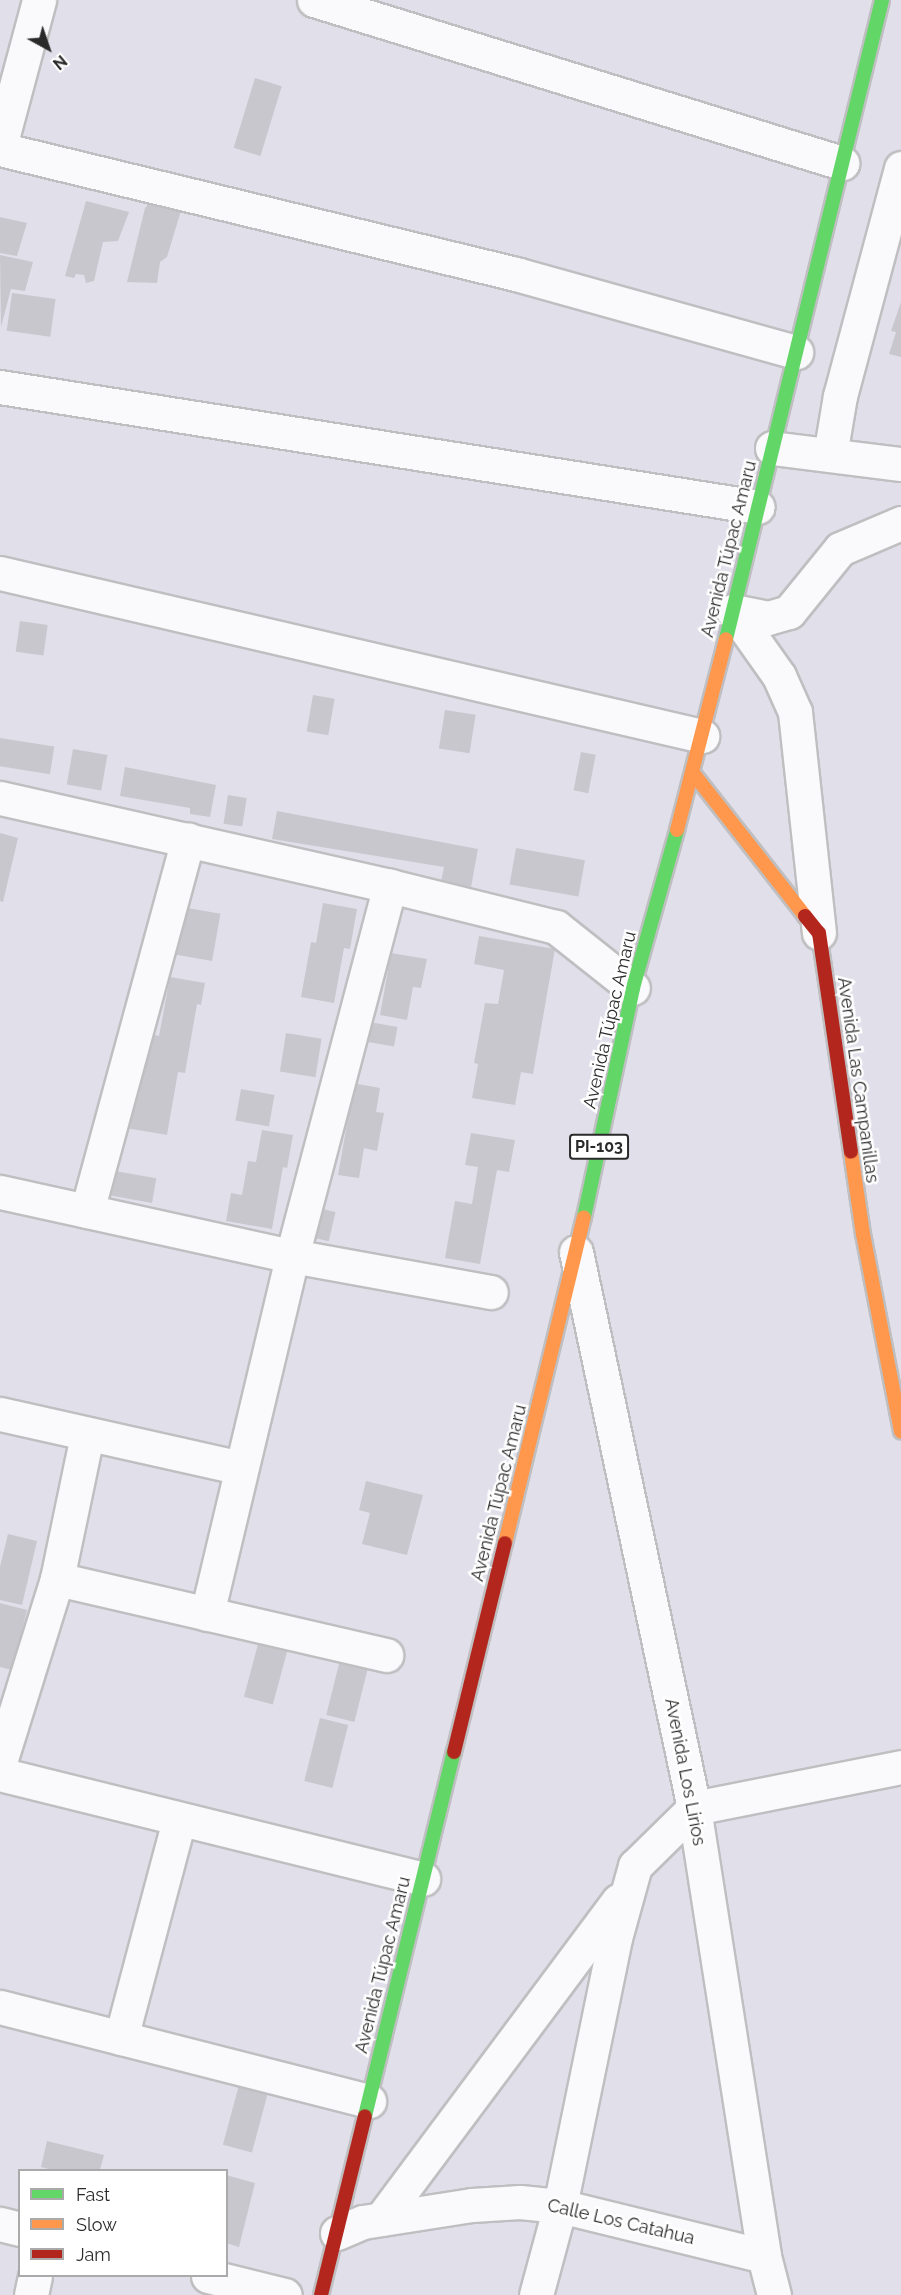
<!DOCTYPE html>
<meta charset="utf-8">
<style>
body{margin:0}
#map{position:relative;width:901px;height:2295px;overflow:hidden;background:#e1dfea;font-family:Raleway,sans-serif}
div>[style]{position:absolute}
.building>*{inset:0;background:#c8c7ce;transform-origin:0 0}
.roads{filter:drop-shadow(2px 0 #bfbfc1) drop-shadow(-2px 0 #bfbfc1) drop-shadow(0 2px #bfbfc1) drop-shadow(0 -2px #bfbfc1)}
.street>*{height:33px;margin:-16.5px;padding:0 16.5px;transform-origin:16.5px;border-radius:16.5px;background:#fafafc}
.fast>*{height:14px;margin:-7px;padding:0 7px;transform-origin:7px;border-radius:7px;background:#63d668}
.slow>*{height:14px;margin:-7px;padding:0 7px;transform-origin:7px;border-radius:7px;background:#ff974d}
.jam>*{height:14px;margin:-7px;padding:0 7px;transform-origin:7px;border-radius:7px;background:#b3261e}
span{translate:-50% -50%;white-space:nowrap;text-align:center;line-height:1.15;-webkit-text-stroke:5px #fff;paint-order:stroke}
.shield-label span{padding:2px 4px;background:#fff;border:2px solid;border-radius:4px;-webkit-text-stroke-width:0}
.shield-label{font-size:16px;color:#2a2a2a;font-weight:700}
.street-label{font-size:18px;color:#2a2a2a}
.legend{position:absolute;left:18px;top:2169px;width:210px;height:108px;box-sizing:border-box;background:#fff;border:2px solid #aaa;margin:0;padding:8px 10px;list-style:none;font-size:18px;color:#2a2a2a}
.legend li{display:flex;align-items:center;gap:12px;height:30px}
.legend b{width:30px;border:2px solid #aaa}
.north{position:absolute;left:18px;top:18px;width:60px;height:60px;-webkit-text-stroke:4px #fff;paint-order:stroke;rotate:140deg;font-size:16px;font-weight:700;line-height:24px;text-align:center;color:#2a2a2a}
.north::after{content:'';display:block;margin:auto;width:21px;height:27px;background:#2a2a2a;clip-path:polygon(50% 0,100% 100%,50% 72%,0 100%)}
</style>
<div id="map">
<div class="building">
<div style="left:255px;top:78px;width:28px;height:73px;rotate:17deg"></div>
<div style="clip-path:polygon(156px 195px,183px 204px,167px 257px,160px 262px,157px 283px,127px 282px,145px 208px)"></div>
<div style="clip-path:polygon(86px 201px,129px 212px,118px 241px,103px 242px,94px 281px,86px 283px,84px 275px,76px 274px,74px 278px,65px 276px)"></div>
<div style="clip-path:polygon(0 217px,27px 223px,17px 256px,0 253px)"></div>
<div style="clip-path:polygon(0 255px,33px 262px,25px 291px,11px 289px,1px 327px)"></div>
<div style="left:12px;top:293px;width:44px;height:38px;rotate:8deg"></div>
<div style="clip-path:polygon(901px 302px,901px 357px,889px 354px,896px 332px,891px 331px)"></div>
<div style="left:20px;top:621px;width:28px;height:31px;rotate:8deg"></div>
<div style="left:313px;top:695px;width:22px;height:37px;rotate:10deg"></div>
<div style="left:445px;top:710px;width:31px;height:39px;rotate:9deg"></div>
<div style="left:0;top:738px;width:55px;height:28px;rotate:9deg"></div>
<div style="left:73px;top:749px;width:35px;height:36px;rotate:10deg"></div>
<div style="left:581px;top:752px;width:15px;height:39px;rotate:11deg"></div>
<div style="clip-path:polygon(125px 767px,216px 785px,210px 817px,190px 814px,190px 808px,120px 796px)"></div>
<div style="left:228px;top:795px;width:19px;height:29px;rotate:9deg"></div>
<div style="clip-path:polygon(277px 811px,478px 849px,471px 887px,441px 881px,444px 867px,272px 839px)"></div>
<div style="clip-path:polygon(0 833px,18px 838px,3px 902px,0 901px)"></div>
<div style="left:516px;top:848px;width:70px;height:37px;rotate:10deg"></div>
<div style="clip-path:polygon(323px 903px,357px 909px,350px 949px,344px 948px,334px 1003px,301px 997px,311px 942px,316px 943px)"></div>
<div style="left:182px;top:907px;width:39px;height:48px;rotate:10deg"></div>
<div style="clip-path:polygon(479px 936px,555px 949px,533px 1074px,521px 1072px,515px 1105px,472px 1098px,478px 1064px,474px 1063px,485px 1003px,498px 1004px,504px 970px,474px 964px)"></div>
<div style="clip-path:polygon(391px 953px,427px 959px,421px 988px,413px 987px,407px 1020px,380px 1015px)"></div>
<div style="clip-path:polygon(170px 977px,205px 983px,201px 1005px,197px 1004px,185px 1073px,178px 1072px,167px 1135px,126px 1128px,132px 1093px,139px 1095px,150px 1034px,159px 1036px)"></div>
<div style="left:364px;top:1021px;width:34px;height:20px;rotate:10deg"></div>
<div style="left:286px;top:1033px;width:36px;height:39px;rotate:9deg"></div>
<div style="clip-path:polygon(347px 1082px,380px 1088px,376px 1112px,384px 1113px,377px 1151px,364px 1148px,359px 1178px,338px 1175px,350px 1107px,343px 1106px)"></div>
<div style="left:241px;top:1089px;width:34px;height:32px;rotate:10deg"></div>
<div style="clip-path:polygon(262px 1130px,293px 1135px,287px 1168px,283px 1167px,272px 1229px,226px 1221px,231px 1193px,242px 1195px,248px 1161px,256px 1162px)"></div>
<div style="clip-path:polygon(471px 1133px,515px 1140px,509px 1172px,497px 1170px,480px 1264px,445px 1258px,455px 1201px,472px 1204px,478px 1167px,465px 1165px)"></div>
<div style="left:115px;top:1171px;width:42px;height:25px;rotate:10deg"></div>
<div style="left:318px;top:1208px;width:18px;height:30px;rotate:13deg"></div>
<div style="clip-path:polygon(366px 1481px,423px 1495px,407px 1555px,362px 1544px,370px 1513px,359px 1510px)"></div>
<div style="clip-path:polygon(8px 1534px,37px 1541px,22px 1605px,0 1600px,0 1567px)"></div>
<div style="clip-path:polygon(0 1603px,27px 1610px,12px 1670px,0 1667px)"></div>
<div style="left:261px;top:1633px;width:30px;height:66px;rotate:15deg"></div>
<div style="left:342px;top:1652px;width:29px;height:65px;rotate:14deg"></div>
<div style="left:320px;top:1718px;width:29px;height:65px;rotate:14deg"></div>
<div style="left:240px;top:2081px;width:30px;height:66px;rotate:15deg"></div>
<div style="clip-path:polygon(47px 2141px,104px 2155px,100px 2170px,52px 2170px,41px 2167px)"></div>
<div style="clip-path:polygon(226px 2175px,255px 2183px,239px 2247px,226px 2243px)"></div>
</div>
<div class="roads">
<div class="street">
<div style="left:314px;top:0;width:553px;rotate:17.16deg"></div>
<div style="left:0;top:146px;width:151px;rotate:-75deg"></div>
<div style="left:0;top:149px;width:531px;rotate:13.62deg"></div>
<div style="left:516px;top:274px;width:291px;rotate:15.6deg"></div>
<div style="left:0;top:387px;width:767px;rotate:9deg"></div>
<div style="left:772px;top:448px;width:130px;rotate:7.1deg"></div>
<div style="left:830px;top:455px;width:60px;rotate:-80.4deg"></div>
<div style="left:840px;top:396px;width:236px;rotate:-75deg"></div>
<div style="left:0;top:573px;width:721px;rotate:13.07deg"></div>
<div style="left:733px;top:611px;width:80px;rotate:54.7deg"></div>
<div style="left:779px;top:676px;width:39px;rotate:66deg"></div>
<div style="left:795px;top:712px;width:222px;rotate:83.8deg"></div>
<div style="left:733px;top:611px;width:36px;rotate:11deg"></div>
<div style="left:768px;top:618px;width:22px;rotate:-16deg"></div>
<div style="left:789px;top:612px;width:81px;rotate:-51deg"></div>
<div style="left:840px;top:549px;width:66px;rotate:-23.1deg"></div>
<div style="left:0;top:798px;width:400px;rotate:12.7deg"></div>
<div style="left:390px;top:886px;width:171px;rotate:13.9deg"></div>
<div style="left:556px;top:927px;width:98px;rotate:38.4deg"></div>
<div style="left:0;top:1192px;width:299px;rotate:12.4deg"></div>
<div style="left:292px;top:1256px;width:202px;rotate:10.3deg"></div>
<div style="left:87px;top:1211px;width:385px;rotate:-74.8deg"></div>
<div style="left:576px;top:1252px;width:568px;rotate:78.02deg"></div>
<div style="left:694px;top:1808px;width:453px;rotate:81.1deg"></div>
<div style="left:764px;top:2256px;width:40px;rotate:75.6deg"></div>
<div style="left:0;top:1414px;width:247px;rotate:12.6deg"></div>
<div style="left:57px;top:1579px;width:338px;rotate:13deg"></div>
<div style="left:207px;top:1614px;width:368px;rotate:-76.6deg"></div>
<div style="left:292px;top:1256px;width:383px;rotate:-75.2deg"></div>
<div style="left:0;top:1762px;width:192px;rotate:-72.7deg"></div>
<div style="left:57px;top:1579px;width:147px;rotate:-78.2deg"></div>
<div style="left:0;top:1774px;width:436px;rotate:13.9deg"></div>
<div style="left:0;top:2007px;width:381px;rotate:14.3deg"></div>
<div style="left:121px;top:2038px;width:226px;rotate:-75.1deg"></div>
<div style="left:381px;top:2219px;width:397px;rotate:-53.3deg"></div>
<div style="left:0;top:2224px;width:21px;rotate:14deg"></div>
<div style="left:337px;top:2233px;width:28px;rotate:-23deg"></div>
<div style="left:363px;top:2222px;width:110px;rotate:-8.9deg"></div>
<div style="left:472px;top:2205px;width:48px;rotate:-3.6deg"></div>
<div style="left:520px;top:2202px;width:40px;rotate:5.7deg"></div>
<div style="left:560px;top:2206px;width:210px;rotate:13.8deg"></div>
<div style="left:208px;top:2276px;width:79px;rotate:13.9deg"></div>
<div style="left:31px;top:2295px;width:19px;rotate:-78deg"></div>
<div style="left:536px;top:2295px;width:92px;rotate:-74.9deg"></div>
<div style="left:560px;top:2206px;width:274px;rotate:-78.4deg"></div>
<div style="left:615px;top:1938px;width:75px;rotate:-74.5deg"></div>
<div style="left:635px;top:1866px;width:83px;rotate:-44.5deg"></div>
<div style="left:694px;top:1808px;width:211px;rotate:-11.2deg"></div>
</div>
<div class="fast">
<div style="left:726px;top:639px;width:658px;rotate:-76.28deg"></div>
<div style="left:584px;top:1217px;width:234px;rotate:-77.9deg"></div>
<div style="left:633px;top:988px;width:164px;rotate:-74.4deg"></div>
<div style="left:365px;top:2116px;width:375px;rotate:-76.3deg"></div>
</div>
<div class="slow">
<div style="left:693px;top:773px;width:182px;rotate:51.9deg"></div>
<div style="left:677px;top:830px;width:197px;rotate:-75.6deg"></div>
<div style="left:851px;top:1152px;width:83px;rotate:81.7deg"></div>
<div style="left:863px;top:1234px;width:201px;rotate:79.1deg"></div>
<div style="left:505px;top:1543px;width:335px;rotate:-76.4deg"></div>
</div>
<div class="jam">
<div style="left:805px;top:916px;width:22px;rotate:51deg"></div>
<div style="left:819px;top:933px;width:221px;rotate:81.7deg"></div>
<div style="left:454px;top:1752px;width:215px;rotate:-76.3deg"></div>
<div style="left:321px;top:2295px;width:184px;rotate:-76.2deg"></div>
</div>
</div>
<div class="shield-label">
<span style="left:599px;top:1147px">PI-103</span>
</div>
<div class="street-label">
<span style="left:729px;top:549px;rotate:-76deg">Avenida Túpac Amaru</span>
<span style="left:610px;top:1020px;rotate:-77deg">Avenida Túpac Amaru</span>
<span style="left:858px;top:1080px;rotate:82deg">Avenida Las Campanillas</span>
<span style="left:499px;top:1493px;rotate:-76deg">Avenida Túpac Amaru</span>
<span style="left:685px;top:1772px;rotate:79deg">Avenida Los Lirios</span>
<span style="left:383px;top:1965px;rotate:-76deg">Avenida Túpac Amaru</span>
<span style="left:621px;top:2222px;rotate:13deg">Calle Los Catahua</span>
</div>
<ul class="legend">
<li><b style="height:8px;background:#63d668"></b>Fast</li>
<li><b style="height:8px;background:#ff974d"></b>Slow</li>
<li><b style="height:8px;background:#b3261e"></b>Jam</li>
</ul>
<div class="north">N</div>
</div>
